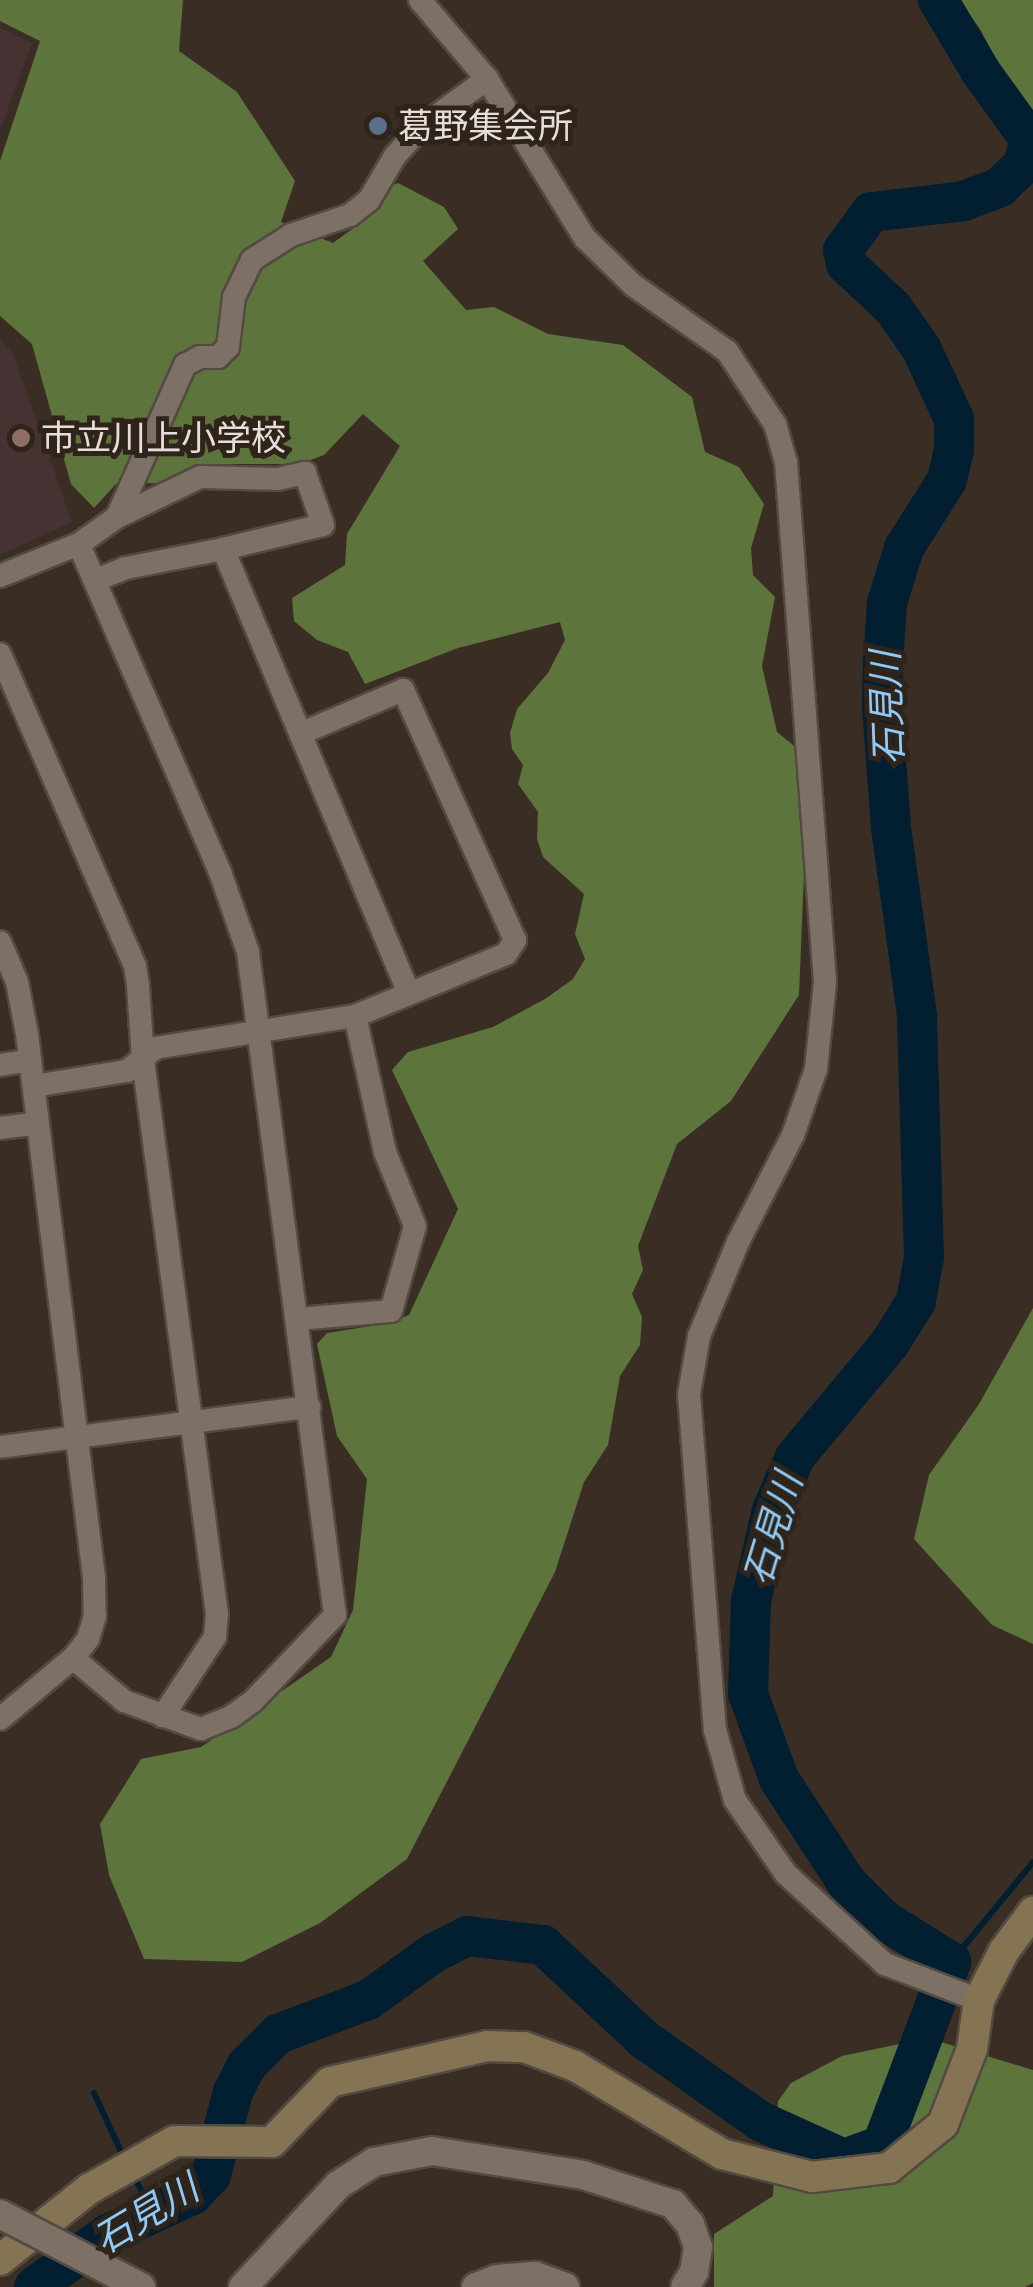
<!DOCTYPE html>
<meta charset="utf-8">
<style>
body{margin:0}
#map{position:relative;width:1033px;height:2287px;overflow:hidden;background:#3a2e24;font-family:Cabin,"Noto Sans JP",sans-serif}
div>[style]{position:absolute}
.education>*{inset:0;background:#463232}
.forest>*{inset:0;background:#5d743d}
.stream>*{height:6px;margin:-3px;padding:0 3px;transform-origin:3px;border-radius:3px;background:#021e31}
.river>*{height:40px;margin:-20px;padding:0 20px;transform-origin:20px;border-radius:20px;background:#021e31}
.roads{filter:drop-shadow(2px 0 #534a42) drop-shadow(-2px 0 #534a42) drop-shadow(0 2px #534a42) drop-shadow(0 -2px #534a42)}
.minor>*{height:22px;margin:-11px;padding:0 11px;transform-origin:11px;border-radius:11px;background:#7d7065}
.tertiary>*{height:28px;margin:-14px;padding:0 14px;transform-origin:14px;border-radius:14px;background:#7d7065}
.secondary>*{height:30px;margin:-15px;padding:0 15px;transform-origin:15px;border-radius:15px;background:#857454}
.bridges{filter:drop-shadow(2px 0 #534a42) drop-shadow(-2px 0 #534a42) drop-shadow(0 2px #534a42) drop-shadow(0 -2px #534a42)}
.tertiary-bridge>*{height:28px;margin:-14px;padding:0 14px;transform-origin:14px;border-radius:14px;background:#7d7065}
.dots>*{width:28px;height:28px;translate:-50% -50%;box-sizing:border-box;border:5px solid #2f241a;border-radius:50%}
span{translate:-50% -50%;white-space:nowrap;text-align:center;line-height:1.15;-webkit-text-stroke:10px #2f241a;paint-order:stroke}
.poi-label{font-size:35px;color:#e6ded8}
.left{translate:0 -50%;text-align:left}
.water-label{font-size:38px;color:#8fcbfa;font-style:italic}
</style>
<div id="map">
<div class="education">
<div style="clip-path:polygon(0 28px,32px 43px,0 130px)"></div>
<div style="clip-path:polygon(0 338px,13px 354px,72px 522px,0 555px)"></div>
</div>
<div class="forest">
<div style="clip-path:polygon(0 0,183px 0,179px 51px,237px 92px,295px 181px,281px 222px,333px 243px,378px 210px,385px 188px,398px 183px,444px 207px,458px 229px,423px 261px,466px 310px,494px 307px,548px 334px,623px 345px,692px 397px,705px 452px,739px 467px,764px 504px,751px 548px,753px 575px,775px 597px,762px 666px,777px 732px,799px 750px,807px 800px,799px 995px,731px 1101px,677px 1144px,638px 1246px,643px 1270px,632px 1294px,642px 1317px,640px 1345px,620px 1376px,608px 1445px,584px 1482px,555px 1572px,407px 1859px,320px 1923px,242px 1962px,144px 1959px,109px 1875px,100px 1824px,141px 1759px,201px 1747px,331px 1657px,353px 1610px,367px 1479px,337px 1436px,317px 1344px,327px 1333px,390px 1323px,409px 1315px,458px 1209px,392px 1070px,408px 1052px,493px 1027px,545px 999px,573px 979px,585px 959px,575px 934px,584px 894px,543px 857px,537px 839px,538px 812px,518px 784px,523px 765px,512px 749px,510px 733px,517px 709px,548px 673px,565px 640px,560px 622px,458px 648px,365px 684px,348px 652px,317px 640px,294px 621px,292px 598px,345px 565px,347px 534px,400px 446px,363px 414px,324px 455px,299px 464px,196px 464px,159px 483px,116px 484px,94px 508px,71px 484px,32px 344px,0 316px,0 161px,40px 41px,0 21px)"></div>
<div style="clip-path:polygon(959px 0,1033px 0,1033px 129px,980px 29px)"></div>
<div style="clip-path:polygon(1033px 1308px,1033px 1644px,992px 1625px,914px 1539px,929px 1475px,979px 1404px)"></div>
<div style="clip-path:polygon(928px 2038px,1033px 2070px,1033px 2283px,1025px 2287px,714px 2287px,714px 2234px,773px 2196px,778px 2101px,791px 2083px,842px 2056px)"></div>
</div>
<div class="stream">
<div style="left:951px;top:1962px;width:129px;rotate:-50.6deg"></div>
<div style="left:94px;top:2093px;width:74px;rotate:65.2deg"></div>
<div style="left:133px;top:2175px;width:42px;rotate:61.6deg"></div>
</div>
<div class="river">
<div style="left:34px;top:2287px;width:91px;rotate:-35.6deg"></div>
<div style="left:108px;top:2234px;width:93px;rotate:-24.9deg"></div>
<div style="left:192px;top:2195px;width:28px;rotate:-46deg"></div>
<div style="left:211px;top:2175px;width:86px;rotate:-75.2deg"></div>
<div style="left:233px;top:2092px;width:30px;rotate:-63deg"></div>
<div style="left:247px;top:2065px;width:44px;rotate:-45deg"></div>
<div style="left:278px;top:2034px;width:96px;rotate:-20.7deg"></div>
<div style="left:368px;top:2000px;width:79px;rotate:-35.7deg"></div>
<div style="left:432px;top:1954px;width:39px;rotate:-27deg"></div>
<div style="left:467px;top:1936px;width:77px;rotate:6.8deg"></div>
<div style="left:543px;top:1945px;width:139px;rotate:43deg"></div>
<div style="left:645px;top:2040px;width:141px;rotate:35.2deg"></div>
<div style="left:760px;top:2121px;width:92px;rotate:24.3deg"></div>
<div style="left:844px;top:2159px;width:40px;rotate:-20.2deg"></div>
<div style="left:882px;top:2145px;width:196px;rotate:-69.3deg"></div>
<div style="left:951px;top:1962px;width:79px;rotate:-147.9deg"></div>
<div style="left:884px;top:1920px;width:52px;rotate:-135deg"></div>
<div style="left:847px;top:1883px;width:124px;rotate:-123.2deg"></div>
<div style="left:779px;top:1779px;width:90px;rotate:-110deg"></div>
<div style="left:748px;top:1694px;width:93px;rotate:-88.2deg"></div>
<div style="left:751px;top:1601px;width:93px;rotate:-77deg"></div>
<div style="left:772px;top:1510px;width:58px;rotate:-66.5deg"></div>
<div style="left:795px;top:1457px;width:148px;rotate:-50.2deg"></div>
<div style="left:890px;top:1343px;width:49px;rotate:-58.2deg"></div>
<div style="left:916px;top:1301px;width:45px;rotate:-79.7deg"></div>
<div style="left:924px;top:1257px;width:242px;rotate:-91.7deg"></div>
<div style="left:917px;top:1015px;width:190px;rotate:-97.9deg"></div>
<div style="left:891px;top:827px;width:120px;rotate:-94.3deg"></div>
<div style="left:882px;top:707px;width:44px;rotate:-88.7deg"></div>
<div style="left:883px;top:663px;width:60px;rotate:-86.2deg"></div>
<div style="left:887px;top:603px;width:58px;rotate:-72.8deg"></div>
<div style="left:904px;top:548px;width:80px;rotate:-57.7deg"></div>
<div style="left:947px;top:480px;width:31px;rotate:-77deg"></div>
<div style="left:954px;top:450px;width:31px;rotate:-90deg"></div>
<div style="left:954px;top:419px;width:78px;rotate:-114.9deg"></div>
<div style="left:921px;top:348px;width:49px;rotate:-125deg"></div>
<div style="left:893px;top:308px;width:64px;rotate:-136.9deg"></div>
<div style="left:846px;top:264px;width:14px;rotate:-102deg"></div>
<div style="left:843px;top:250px;width:47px;rotate:-53.6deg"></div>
<div style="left:871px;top:212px;width:94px;rotate:-6.7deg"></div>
<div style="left:964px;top:201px;width:39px;rotate:-21deg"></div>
<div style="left:1000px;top:187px;width:32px;rotate:-44deg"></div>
<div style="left:1023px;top:165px;width:26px;rotate:-74deg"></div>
<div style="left:1030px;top:140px;width:84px;rotate:-125.8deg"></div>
<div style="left:981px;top:72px;width:84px;rotate:-120.8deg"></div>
</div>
<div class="roads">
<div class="minor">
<div style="left:420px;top:0;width:104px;rotate:49.7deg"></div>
<div style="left:487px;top:79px;width:187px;rotate:58.4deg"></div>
<div style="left:585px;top:238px;width:67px;rotate:44.4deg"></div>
<div style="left:633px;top:285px;width:115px;rotate:35.1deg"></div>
<div style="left:727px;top:351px;width:87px;rotate:56.7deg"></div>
<div style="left:775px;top:424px;width:40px;rotate:74deg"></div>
<div style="left:786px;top:462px;width:521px;rotate:85.71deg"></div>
<div style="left:825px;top:982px;width:87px;rotate:95.9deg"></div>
<div style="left:816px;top:1069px;width:70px;rotate:109.2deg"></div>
<div style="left:793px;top:1135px;width:120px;rotate:117.2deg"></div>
<div style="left:738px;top:1242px;width:102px;rotate:112.5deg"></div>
<div style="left:699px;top:1336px;width:59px;rotate:99.8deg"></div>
<div style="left:689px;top:1394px;width:337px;rotate:85.6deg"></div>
<div style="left:715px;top:1730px;width:73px;rotate:74.1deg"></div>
<div style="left:735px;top:1800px;width:90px;rotate:55.4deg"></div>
<div style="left:786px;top:1874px;width:134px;rotate:42.3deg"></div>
<div style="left:885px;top:1964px;width:101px;rotate:21deg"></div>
<div style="left:117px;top:517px;width:92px;rotate:-25.7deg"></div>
<div style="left:200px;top:477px;width:78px;rotate:1.5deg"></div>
<div style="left:278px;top:479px;width:28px;rotate:-13deg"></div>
<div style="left:305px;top:473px;width:55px;rotate:70.9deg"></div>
<div style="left:323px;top:525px;width:103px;rotate:166.5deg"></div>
<div style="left:0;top:576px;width:85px;rotate:-22.1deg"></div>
<div style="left:79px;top:544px;width:47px;rotate:-35.4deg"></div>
<div style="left:117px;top:517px;width:167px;rotate:-65.9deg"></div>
<div style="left:185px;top:365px;width:17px;rotate:-28deg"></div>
<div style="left:200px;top:357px;width:18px"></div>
<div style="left:218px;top:357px;width:14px;rotate:-45deg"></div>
<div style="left:228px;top:347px;width:50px;rotate:-83.2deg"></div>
<div style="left:234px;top:297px;width:41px;rotate:-64.1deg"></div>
<div style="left:252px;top:260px;width:46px;rotate:-32.7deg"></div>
<div style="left:291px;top:235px;width:62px;rotate:-18.7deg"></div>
<div style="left:350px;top:215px;width:24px;rotate:-38deg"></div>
<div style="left:369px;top:200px;width:51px;rotate:-59.4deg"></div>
<div style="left:395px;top:156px;width:39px;rotate:-48deg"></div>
<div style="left:421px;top:127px;width:82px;rotate:-36deg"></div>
<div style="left:96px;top:580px;width:32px;rotate:-22deg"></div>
<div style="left:126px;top:568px;width:99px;rotate:-11.1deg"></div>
<div style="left:223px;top:549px;width:480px;rotate:67.3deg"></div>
<div style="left:0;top:654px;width:340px;rotate:66.6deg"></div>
<div style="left:135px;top:966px;width:20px;rotate:81deg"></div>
<div style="left:138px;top:986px;width:74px;rotate:86.1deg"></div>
<div style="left:143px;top:1060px;width:559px;rotate:82.39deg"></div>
<div style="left:217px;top:1614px;width:23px;rotate:95deg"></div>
<div style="left:215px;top:1637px;width:95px;rotate:123.4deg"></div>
<div style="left:0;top:942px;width:43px;rotate:67deg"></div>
<div style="left:17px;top:982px;width:53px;rotate:79.1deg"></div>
<div style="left:27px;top:1034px;width:547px;rotate:82.97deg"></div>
<div style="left:94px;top:1577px;width:39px;rotate:89deg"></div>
<div style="left:95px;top:1616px;width:24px;rotate:107deg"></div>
<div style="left:88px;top:1639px;width:24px;rotate:128deg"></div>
<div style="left:73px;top:1658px;width:95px;rotate:140.1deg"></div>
<div style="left:0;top:1065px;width:30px;rotate:-9deg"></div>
<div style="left:34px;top:1086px;width:94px;rotate:-9.2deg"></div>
<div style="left:127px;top:1071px;width:36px;rotate:-39deg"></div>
<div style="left:155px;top:1048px;width:203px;rotate:-9.1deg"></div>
<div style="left:355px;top:1016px;width:163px;rotate:-22.3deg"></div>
<div style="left:506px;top:954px;width:17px;rotate:-57deg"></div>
<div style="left:515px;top:940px;width:274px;rotate:-114.1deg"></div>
<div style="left:403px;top:690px;width:112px;rotate:156.9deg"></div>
<div style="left:0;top:1128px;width:35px;rotate:-7deg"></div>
<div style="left:298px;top:1319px;width:93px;rotate:-4.9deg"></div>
<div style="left:391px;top:1311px;width:88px;rotate:-74.2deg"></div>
<div style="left:415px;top:1226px;width:80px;rotate:-112.1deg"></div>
<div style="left:385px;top:1152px;width:139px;rotate:-102.4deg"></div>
<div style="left:0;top:1447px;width:312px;rotate:-7.4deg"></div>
<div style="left:73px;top:1658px;width:67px;rotate:40.1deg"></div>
<div style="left:124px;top:1701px;width:82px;rotate:20deg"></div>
<div style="left:201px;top:1729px;width:32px;rotate:-22deg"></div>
<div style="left:231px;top:1717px;width:26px;rotate:-36deg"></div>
<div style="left:252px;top:1702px;width:120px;rotate:-46.3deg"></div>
<div style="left:335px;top:1615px;width:669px;rotate:-97.48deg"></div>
<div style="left:248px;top:952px;width:85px;rotate:-109.3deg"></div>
<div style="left:220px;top:872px;width:357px;rotate:-113.3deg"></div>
</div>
<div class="tertiary">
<div style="left:243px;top:2287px;width:139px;rotate:-47deg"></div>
<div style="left:338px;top:2185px;width:43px;rotate:-32.6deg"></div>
<div style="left:374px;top:2162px;width:59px;rotate:-10.7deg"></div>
<div style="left:432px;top:2151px;width:153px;rotate:9deg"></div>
<div style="left:583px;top:2175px;width:95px;rotate:17.9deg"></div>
<div style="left:673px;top:2204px;width:26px;rotate:50deg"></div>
<div style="left:690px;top:2224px;width:24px;rotate:71deg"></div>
<div style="left:698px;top:2247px;width:25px;rotate:99deg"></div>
<div style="left:694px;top:2272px;width:17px;rotate:121deg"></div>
<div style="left:476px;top:2287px;width:22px;rotate:-21deg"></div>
<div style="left:497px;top:2279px;width:38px;rotate:-5deg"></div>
<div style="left:535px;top:2276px;width:32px;rotate:20deg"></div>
</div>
<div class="secondary">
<div style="left:0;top:2260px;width:114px;rotate:-38.6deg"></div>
<div style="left:89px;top:2189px;width:98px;rotate:-29.2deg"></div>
<div style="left:175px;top:2141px;width:97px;rotate:0.6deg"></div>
<div style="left:272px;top:2142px;width:83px;rotate:-46deg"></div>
<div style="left:330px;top:2082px;width:161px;rotate:-12.9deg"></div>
<div style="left:487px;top:2046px;width:37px;rotate:2deg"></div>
<div style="left:524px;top:2047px;width:54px;rotate:20.4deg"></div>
<div style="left:575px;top:2066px;width:171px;rotate:30.9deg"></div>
<div style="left:722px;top:2154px;width:93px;rotate:14.3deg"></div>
<div style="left:812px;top:2177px;width:78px;rotate:-6.7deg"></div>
<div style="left:889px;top:2168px;width:70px;rotate:-39.2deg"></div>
<div style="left:943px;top:2124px;width:80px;rotate:-68.9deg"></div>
<div style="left:972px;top:2049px;width:49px;rotate:-81.9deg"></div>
<div style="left:979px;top:2000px;width:55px;rotate:-63deg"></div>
<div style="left:1004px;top:1951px;width:49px;rotate:-53.4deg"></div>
</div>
</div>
<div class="bridges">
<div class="tertiary-bridge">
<div style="left:0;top:2214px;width:159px;rotate:27.4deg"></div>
</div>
</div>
<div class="dots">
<div style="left:378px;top:126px;background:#5c6f8a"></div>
<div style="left:21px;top:438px;background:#8d6e63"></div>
</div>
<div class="poi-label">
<span class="left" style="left:398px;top:126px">葛野集会所</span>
<span class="left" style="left:41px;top:438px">市立川上小学校</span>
</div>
<div class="water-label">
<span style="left:887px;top:708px;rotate:-92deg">石見川</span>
<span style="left:773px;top:1529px;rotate:-73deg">石見川</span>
<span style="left:146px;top:2214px;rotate:-31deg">石見川</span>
</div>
</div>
